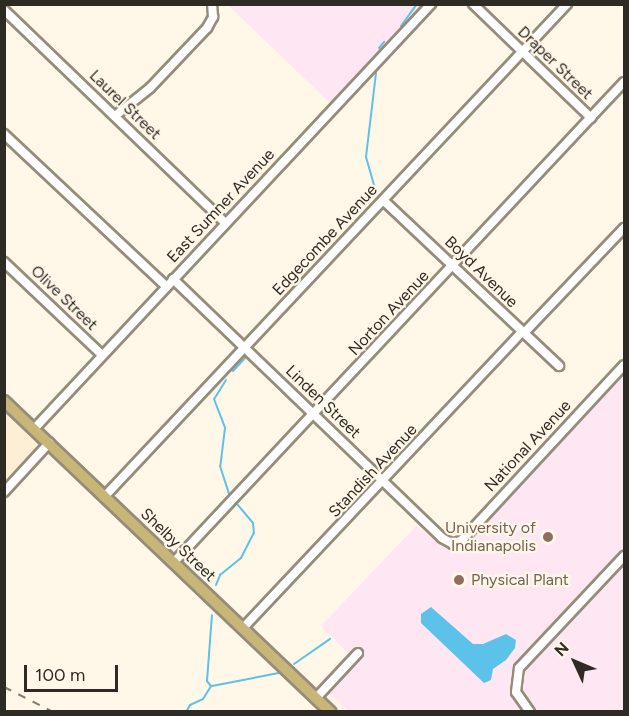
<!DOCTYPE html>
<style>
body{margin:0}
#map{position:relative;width:629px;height:716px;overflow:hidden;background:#fff7e8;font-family:Figtree,sans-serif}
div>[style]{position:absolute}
.built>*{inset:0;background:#fdefd5}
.education>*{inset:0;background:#fee6f3}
.water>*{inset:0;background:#5dc2e9}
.stream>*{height:2px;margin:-1px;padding:0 1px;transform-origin:1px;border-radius:1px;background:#5dc2e9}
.roads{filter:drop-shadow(2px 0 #958c7b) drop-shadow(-2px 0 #958c7b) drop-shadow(0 2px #958c7b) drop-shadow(0 -2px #958c7b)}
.minor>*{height:8px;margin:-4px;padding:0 4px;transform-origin:4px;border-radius:4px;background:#fff}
.major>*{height:10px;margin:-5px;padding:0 5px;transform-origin:5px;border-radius:5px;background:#c7b677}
.rail>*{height:2px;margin-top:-1px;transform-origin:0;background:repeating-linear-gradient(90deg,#827d73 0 8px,transparent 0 16px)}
.dots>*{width:16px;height:16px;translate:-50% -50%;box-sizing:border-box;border:3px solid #fff7e8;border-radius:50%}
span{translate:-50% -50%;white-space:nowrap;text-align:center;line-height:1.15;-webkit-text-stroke:4.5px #fff7e8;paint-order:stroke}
.street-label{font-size:16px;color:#2e2b24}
.education-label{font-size:16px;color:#785e54}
.right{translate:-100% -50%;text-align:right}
.left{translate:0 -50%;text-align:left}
.frame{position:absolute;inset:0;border:6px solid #2e2b24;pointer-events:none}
.north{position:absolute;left:545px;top:632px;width:60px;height:60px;-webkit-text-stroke:4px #fff7e8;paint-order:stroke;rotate:314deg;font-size:16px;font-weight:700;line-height:24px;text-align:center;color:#2e2b24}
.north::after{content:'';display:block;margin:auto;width:21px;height:27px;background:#2e2b24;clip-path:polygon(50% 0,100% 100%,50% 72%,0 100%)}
.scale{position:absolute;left:24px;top:665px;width:94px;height:27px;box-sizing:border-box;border:3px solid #2e2b24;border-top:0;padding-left:8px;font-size:18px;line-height:21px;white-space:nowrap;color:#2e2b24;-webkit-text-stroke:4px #fff7e8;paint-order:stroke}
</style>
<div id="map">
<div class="built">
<div style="clip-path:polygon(4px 408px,39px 440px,41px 447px,5px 485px)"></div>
</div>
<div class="education">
<div style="clip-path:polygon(228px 5px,424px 5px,330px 103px)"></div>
<div style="clip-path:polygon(624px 375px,624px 711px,348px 711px,319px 684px,348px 653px,321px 626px,416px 526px,447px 549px,462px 547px)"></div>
</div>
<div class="water">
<div style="clip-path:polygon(431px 607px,473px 644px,483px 644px,506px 634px,516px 640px,515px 648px,506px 660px,493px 669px,491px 680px,484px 683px,421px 623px,421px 614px)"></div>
</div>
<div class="stream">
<div style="left:401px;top:26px;width:27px;rotate:-54deg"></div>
<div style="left:379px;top:48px;width:8px;rotate:-50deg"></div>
<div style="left:376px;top:73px;width:85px;rotate:96.8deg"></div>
<div style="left:366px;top:157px;width:37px;rotate:74deg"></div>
<div style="left:233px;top:371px;width:19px;rotate:-47deg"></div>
<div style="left:226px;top:380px;width:22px;rotate:122deg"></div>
<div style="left:214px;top:399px;width:31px;rotate:69deg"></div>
<div style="left:225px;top:428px;width:38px;rotate:97deg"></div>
<div style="left:220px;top:466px;width:32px;rotate:72deg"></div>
<div style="left:216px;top:585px;width:11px;rotate:-68deg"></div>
<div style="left:220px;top:575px;width:27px;rotate:-39deg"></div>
<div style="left:241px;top:558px;width:28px;rotate:-63deg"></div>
<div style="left:254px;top:533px;width:10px;rotate:-96deg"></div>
<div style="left:253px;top:523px;width:26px;rotate:-130deg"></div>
<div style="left:294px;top:664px;width:44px;rotate:-34.8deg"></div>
<div style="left:211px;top:686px;width:6px;rotate:-129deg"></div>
<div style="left:207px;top:681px;width:66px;rotate:-85.7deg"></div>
<div style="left:212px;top:686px;width:68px;rotate:-11deg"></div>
<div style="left:186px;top:712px;width:8px;rotate:-60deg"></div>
<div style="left:190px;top:705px;width:14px;rotate:-25deg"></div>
<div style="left:203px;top:699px;width:15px;rotate:-58deg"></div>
</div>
<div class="roads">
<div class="minor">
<div style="left:473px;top:4px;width:164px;rotate:44deg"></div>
<div style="left:4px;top:10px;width:307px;rotate:43.9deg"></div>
<div style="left:115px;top:116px;width:45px;rotate:-38.7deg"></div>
<div style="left:150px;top:88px;width:83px;rotate:-46.5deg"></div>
<div style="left:207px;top:28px;width:13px;rotate:-61deg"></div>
<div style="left:213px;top:17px;width:13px;rotate:-94deg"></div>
<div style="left:4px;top:134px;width:222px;rotate:43.2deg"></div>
<div style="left:383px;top:200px;width:242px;rotate:43.3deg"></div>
<div style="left:4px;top:262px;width:135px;rotate:43.5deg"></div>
<div style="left:173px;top:279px;width:373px;rotate:43.9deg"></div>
<div style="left:442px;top:538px;width:13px;rotate:29deg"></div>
<div style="left:453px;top:544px;width:10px;rotate:-24deg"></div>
<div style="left:462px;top:540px;width:238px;rotate:-47.2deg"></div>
<div style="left:524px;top:333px;width:145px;rotate:-46.4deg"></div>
<div style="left:34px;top:429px;width:582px;rotate:-46.95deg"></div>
<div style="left:4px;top:492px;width:67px;rotate:-47.4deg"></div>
<div style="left:105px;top:496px;width:675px;rotate:-46.8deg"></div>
<div style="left:174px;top:562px;width:658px;rotate:-46.85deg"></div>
<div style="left:243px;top:628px;width:407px;rotate:-46.7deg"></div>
<div style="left:317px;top:697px;width:60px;rotate:-47deg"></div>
<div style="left:530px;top:712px;width:24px;rotate:-125deg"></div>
<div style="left:516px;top:692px;width:24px;rotate:-83deg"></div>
<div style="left:519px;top:668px;width:154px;rotate:-46.8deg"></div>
</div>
<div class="major">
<div style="left:4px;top:401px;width:451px;rotate:43.6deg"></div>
</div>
</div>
<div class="rail">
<div style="left:4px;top:687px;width:55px;rotate:27deg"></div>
</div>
<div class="dots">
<div style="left:548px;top:537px;background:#8d6e63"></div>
<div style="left:459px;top:580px;background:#8d6e63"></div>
</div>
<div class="street-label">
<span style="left:555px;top:63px;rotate:44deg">Draper Street</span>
<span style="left:125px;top:105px;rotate:44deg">Laurel Street</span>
<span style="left:221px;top:206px;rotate:-47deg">East Sumner Avenue</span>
<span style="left:325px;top:240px;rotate:-47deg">Edgecombe Avenue</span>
<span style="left:481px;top:272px;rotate:44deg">Boyd Avenue</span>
<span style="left:64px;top:298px;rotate:44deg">Olive Street</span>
<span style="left:389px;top:313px;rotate:-47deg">Norton Avenue</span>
<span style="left:323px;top:402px;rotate:44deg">Linden Street</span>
<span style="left:528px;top:446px;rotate:-47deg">National Avenue</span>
<span style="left:373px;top:471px;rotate:-47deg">Standish Avenue</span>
<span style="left:178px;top:545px;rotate:44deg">Shelby Street</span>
</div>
<div class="education-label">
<span class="right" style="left:536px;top:537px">University of<br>Indianapolis</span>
<span class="left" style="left:471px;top:580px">Physical Plant</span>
</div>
<div class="frame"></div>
<div class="north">N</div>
<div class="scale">100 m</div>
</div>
